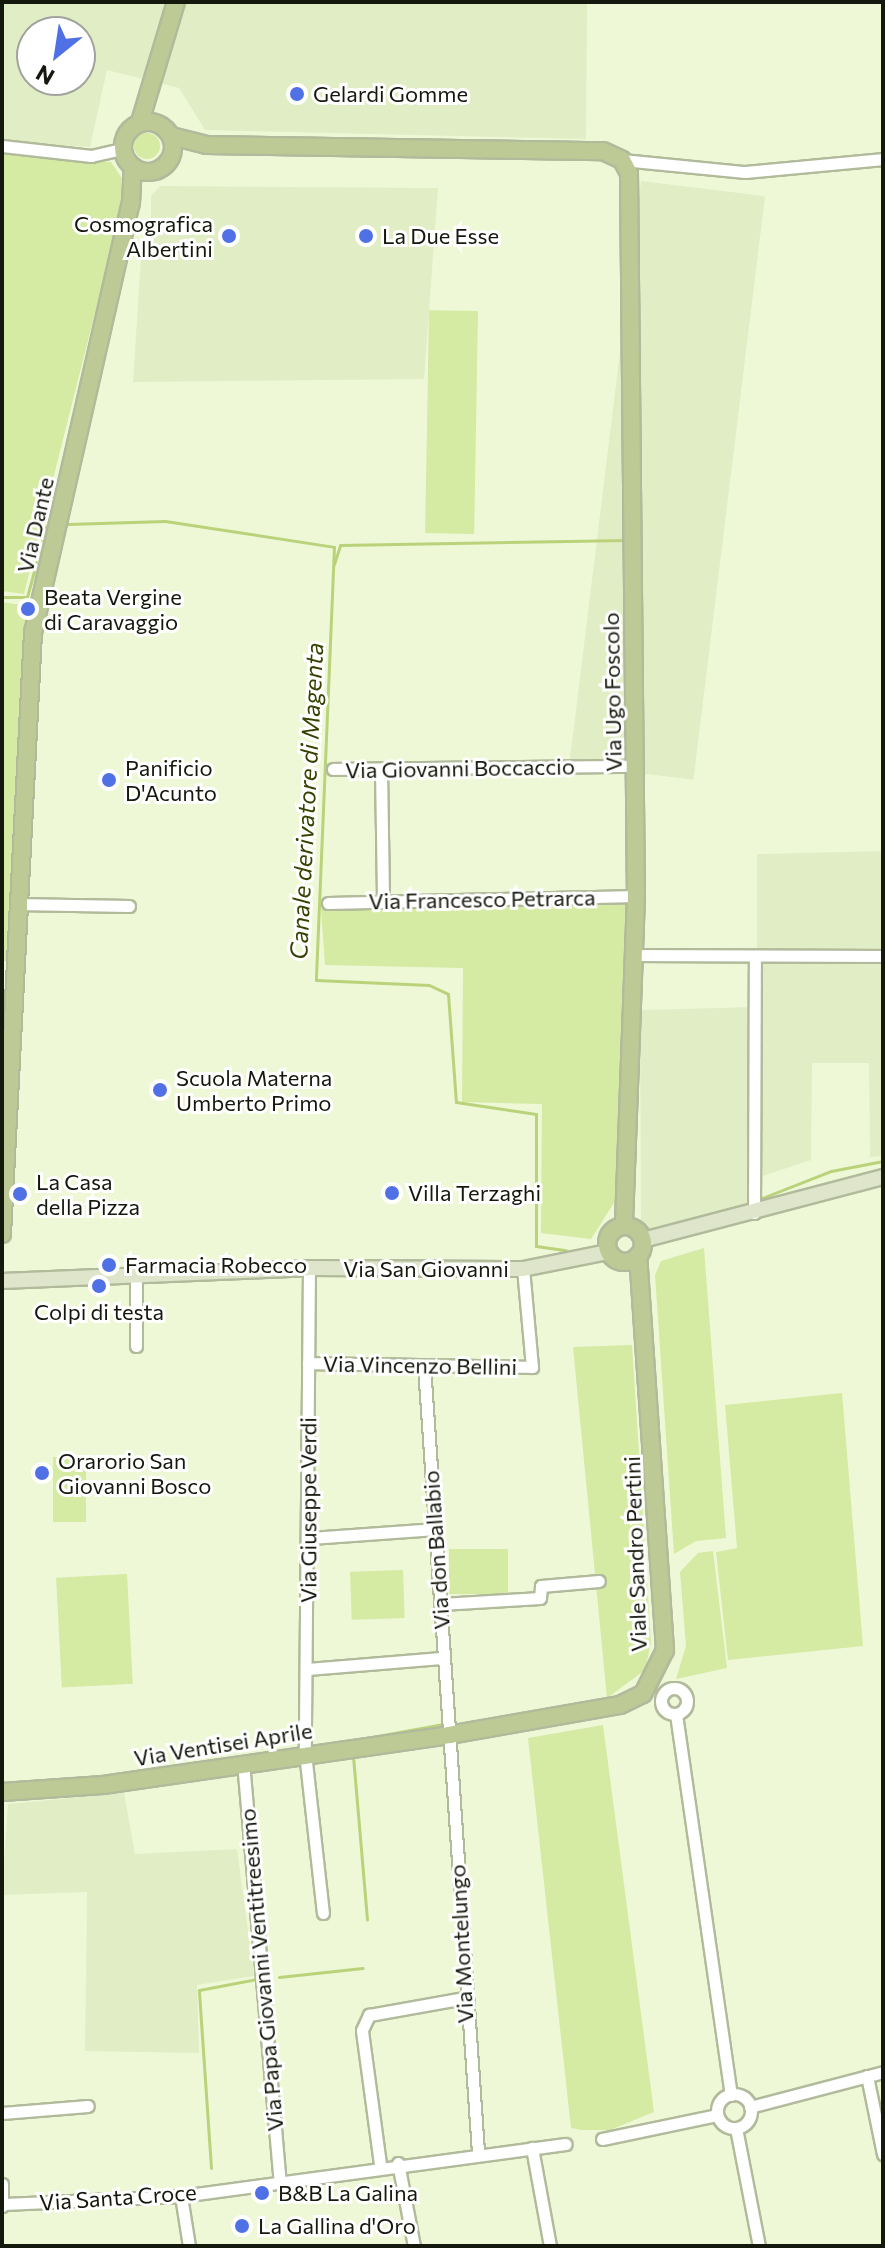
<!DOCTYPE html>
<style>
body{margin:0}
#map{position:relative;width:885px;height:2248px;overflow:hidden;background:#eef8d7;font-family:Commissioner,sans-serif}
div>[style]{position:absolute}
.built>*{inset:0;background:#e1edc5;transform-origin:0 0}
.green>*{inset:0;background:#d5eaa2;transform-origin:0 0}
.round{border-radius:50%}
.stream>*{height:3px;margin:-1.5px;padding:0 1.5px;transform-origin:1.5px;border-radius:1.5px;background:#bad27a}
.roads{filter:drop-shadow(2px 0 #b1ba9b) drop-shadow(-2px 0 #b1ba9b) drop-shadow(0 2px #b1ba9b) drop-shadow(0 -2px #b1ba9b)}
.street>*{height:11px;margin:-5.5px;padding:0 5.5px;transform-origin:5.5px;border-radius:5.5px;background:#fff}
.street>.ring{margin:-5.5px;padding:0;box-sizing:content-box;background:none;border:11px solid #fff;border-radius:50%}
.secondary>*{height:14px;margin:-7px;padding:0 7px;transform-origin:7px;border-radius:7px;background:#dee5ca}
.primary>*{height:16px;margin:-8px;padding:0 8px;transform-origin:8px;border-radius:8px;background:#bdca96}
.primary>.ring{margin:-8px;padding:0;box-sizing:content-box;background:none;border:16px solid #bdca96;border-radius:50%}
.dots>*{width:22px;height:22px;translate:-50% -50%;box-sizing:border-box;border:4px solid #fff;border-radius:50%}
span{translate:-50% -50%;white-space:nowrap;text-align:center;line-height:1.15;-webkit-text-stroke:6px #fff;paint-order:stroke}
.poi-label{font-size:22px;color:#15180d}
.left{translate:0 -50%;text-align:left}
.right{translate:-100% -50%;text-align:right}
.street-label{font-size:22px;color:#15180d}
.water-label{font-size:24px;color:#354200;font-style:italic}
.frame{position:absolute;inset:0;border:4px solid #15180d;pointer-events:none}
.north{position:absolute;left:16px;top:16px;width:80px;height:80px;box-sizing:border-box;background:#fff;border:2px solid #a1a39e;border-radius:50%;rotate:210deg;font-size:22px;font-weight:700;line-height:32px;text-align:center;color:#15180d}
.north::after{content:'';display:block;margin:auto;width:28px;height:36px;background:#4f71e5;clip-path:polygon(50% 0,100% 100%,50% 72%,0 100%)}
</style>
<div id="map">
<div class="built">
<div style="clip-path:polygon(evenodd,2px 2px,587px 2px,586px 139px,205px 130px,179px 88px,107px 70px,90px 147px,2px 142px,2px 2px,32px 32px,80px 32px,80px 80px,32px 80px,32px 32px)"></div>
<div style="left:641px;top:181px;width:125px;height:588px;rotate:7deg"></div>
<div style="clip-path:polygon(160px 186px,438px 188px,424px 379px,133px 382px,142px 243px,151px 243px,151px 196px)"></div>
<div style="clip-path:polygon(883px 851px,883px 1156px,870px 1157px,869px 1063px,812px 1063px,811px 1160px,748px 1181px,747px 1207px,648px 1236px,641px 1222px,640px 1010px,757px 1007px,757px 854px)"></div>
<div style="clip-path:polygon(124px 1793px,135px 1854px,237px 1849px,254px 1976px,197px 1985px,199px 2053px,85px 2051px,87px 1892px,2px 1895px,8px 1804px)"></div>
</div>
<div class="green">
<div class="round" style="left:134px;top:133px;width:26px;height:26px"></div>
<div style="clip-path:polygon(2px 154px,111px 162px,127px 186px,24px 594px,2px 591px)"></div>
<div style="left:478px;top:311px;width:223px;height:49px;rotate:91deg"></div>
<div style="clip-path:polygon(2px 602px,28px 606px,9px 961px,2px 961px)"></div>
<div style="clip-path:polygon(626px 904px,624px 1187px,591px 1239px,541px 1233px,542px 1104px,462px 1102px,463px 968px,325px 965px,321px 909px)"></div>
<div style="clip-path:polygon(704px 1248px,726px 1538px,696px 1541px,674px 1554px,655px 1275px,661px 1261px)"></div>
<div style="clip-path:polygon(632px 1345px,651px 1643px,645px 1670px,607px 1698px,573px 1347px)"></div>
<div style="clip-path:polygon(842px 1393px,863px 1646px,728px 1660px,716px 1552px,737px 1548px,725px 1405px)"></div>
<div style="left:53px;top:1457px;width:33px;height:65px"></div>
<div style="left:449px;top:1549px;width:59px;height:45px"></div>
<div style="clip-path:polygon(713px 1551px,727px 1668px,676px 1679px,686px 1646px,680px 1572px,698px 1553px)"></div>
<div style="left:403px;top:1570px;width:48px;height:53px;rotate:88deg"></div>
<div style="left:127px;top:1574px;width:110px;height:71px;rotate:87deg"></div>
<div style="clip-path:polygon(603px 1725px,654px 2112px,610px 2130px,581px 2130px,571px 2128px,528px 1738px)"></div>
</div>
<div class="stream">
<div style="left:68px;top:524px;width:97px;rotate:-1.8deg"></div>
<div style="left:165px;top:521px;width:171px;rotate:8.7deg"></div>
<div style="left:334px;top:547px;width:433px;rotate:92.4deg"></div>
<div style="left:316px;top:980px;width:113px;rotate:2.5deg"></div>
<div style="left:429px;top:985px;width:21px;rotate:25deg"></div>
<div style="left:448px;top:994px;width:108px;rotate:85.8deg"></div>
<div style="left:456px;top:1102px;width:81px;rotate:8.5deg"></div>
<div style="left:536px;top:1114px;width:132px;rotate:90deg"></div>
<div style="left:536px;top:1246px;width:30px;rotate:8deg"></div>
<div style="left:334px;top:564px;width:20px;rotate:-72deg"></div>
<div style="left:340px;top:545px;width:287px;rotate:-1deg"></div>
<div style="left:2px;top:597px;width:25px"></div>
<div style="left:27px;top:597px;width:73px;rotate:-74.8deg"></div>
<div style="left:757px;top:1200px;width:79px;rotate:-21.4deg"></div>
<div style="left:831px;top:1171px;width:53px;rotate:-10.9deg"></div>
<div style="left:350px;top:1741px;width:95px;rotate:-10.4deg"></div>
<div style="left:353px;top:1756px;width:164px;rotate:85.1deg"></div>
<div style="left:279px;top:1977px;width:84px;rotate:-6.1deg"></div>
<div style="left:211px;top:2168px;width:178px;rotate:-93.9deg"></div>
<div style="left:199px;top:1990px;width:59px;rotate:-10.7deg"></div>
</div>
<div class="roads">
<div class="street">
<div style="left:2px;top:146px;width:90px;rotate:6.4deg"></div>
<div style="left:91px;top:156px;width:32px;rotate:-13deg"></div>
<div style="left:622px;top:160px;width:124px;rotate:5.6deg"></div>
<div style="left:745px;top:172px;width:139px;rotate:-5.4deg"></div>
<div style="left:333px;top:769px;width:302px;rotate:-0.6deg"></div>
<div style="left:381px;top:769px;width:133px;rotate:89.1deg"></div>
<div style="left:328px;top:903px;width:308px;rotate:-1.3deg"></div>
<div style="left:16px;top:904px;width:113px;rotate:1deg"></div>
<div style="left:635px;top:955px;width:248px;rotate:0.2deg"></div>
<div style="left:754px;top:1213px;width:257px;rotate:-89.8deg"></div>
<div style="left:309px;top:1268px;width:485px;rotate:90.5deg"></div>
<div style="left:305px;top:1753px;width:161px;rotate:83.6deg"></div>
<div style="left:136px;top:1346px;width:74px;rotate:-90deg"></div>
<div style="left:308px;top:1363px;width:224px;rotate:1deg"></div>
<div style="left:532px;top:1367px;width:98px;rotate:-95.2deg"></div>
<div style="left:424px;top:1366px;width:789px;rotate:86.07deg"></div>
<div style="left:309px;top:1538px;width:125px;rotate:-4.1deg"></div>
<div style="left:441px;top:1604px;width:99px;rotate:-3.5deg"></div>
<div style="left:540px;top:1598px;width:12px;rotate:-85deg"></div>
<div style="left:541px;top:1586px;width:58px;rotate:-4.9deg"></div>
<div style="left:307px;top:1669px;width:135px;rotate:-4.7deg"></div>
<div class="ring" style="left:661px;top:1688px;width:15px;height:15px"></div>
<div style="left:676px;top:1714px;width:385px;rotate:81.8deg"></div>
<div style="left:243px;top:1762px;width:417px;rotate:85deg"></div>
<div style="left:867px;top:2076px;width:80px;rotate:78.4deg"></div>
<div class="ring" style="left:717px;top:2094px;width:23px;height:23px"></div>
<div style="left:750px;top:2107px;width:138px;rotate:-14.7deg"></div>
<div style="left:2px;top:2113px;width:86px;rotate:-4.7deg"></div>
<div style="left:736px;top:2128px;width:120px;rotate:79deg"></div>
<div style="left:602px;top:2139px;width:117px;rotate:-11.8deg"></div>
<div style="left:532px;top:2148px;width:100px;rotate:79.6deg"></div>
<div style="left:398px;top:2163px;width:85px;rotate:79.1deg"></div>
<div style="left:380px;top:2164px;width:135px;rotate:-97.7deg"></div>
<div style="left:362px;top:2030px;width:17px;rotate:-65deg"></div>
<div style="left:369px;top:2015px;width:97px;rotate:-10.1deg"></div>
<div style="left:2px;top:2184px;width:22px;rotate:90deg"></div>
<div style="left:181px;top:2196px;width:51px;rotate:80.9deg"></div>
<div style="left:4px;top:2204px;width:177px;rotate:-2.6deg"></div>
<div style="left:181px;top:2196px;width:388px;rotate:-7.7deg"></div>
</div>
<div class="secondary">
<div style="left:643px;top:1240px;width:248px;rotate:-14.7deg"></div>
<div style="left:2px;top:1281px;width:307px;rotate:-2.4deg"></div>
<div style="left:309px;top:1268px;width:214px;rotate:0.3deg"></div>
<div style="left:523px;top:1269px;width:87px;rotate:-11.3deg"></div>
</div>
<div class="primary">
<div class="ring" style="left:123px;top:122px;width:34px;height:34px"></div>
<div style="left:140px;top:122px;width:125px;rotate:-73.3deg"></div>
<div style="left:171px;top:136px;width:36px;rotate:14deg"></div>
<div style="left:206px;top:145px;width:397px;rotate:0.9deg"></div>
<div style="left:603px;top:151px;width:21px;rotate:25deg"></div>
<div style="left:622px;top:160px;width:15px;rotate:62deg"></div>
<div style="left:629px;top:173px;width:723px;rotate:89.45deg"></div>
<div style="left:636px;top:896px;width:329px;rotate:92.1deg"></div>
<div class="ring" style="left:607px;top:1226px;width:20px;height:20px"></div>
<div style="left:2px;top:1234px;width:602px;rotate:-87.05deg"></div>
<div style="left:33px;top:633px;width:441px;rotate:-77.2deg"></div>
<div style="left:131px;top:203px;width:36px;rotate:-87deg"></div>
<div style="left:2px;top:1792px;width:101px;rotate:-4deg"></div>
<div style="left:103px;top:1785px;width:350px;rotate:-8.2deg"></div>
<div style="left:449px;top:1735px;width:174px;rotate:-10deg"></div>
<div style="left:620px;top:1705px;width:25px;rotate:-26deg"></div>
<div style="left:643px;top:1694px;width:49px;rotate:-63.4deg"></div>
<div style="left:665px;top:1650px;width:395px;rotate:-93.9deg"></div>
</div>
</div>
<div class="dots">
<div style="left:297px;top:94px;background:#4f71e5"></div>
<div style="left:229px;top:236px;background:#4f71e5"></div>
<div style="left:366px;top:236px;background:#4f71e5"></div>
<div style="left:28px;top:609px;background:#4f71e5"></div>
<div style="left:109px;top:780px;background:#4f71e5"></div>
<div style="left:160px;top:1090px;background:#4f71e5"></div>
<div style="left:392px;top:1193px;background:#4f71e5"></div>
<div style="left:20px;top:1194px;background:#4f71e5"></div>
<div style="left:109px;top:1265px;background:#4f71e5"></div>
<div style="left:99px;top:1286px;background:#4f71e5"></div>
<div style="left:42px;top:1473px;background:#4f71e5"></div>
<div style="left:262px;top:2193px;background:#4f71e5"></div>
<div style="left:242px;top:2226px;background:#4f71e5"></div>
</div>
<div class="poi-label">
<span class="left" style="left:313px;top:94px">Gelardi Gomme</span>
<span class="right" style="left:213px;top:236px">Cosmografica<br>Albertini</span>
<span class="left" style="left:382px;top:236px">La Due Esse</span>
<span class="left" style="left:44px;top:609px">Beata Vergine<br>di Caravaggio</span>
<span class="left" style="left:125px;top:780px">Panificio<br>D'Acunto</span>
<span class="left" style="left:176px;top:1090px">Scuola Materna<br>Umberto Primo</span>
<span class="left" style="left:36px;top:1194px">La Casa<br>della Pizza</span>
<span class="left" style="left:408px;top:1193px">Villa Terzaghi</span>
<span class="left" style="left:125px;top:1265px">Farmacia Robecco</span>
<span style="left:99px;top:1312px">Colpi di testa</span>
<span class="left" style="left:58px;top:1473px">Orarorio San<br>Giovanni Bosco</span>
<span class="left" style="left:278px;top:2193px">B&amp;B La Galina</span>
<span class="left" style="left:258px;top:2226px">La Gallina d'Oro</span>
</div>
<div class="street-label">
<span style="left:35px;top:525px;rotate:-77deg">Via Dante</span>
<span style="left:612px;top:692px;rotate:-91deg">Via Ugo Foscolo</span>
<span style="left:460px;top:768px;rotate:-1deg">Via Giovanni Boccaccio</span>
<span style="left:482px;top:899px;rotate:-1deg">Via Francesco Petrarca</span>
<span style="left:426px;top:1269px">Via San Giovanni</span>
<span style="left:420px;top:1365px;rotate:1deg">Via Vincenzo Bellini</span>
<span style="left:308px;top:1510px;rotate:-90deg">Via Giuseppe Verdi</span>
<span style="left:436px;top:1550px;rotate:-94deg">Via don Ballabio</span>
<span style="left:635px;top:1554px;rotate:-92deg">Viale Sandro Pertini</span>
<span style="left:223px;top:1744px;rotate:-9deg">Via Ventisei Aprile</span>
<span style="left:461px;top:1944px;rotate:-93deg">Via Montelungo</span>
<span style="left:261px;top:1970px;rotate:-95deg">Via Papa Giovanni Ventitreesimo</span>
<span style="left:118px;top:2197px;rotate:-4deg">Via Santa Croce</span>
</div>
<div class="water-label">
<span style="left:306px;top:801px;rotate:-87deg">Canale derivatore di Magenta</span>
</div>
<div class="frame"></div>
<div class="north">N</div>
</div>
